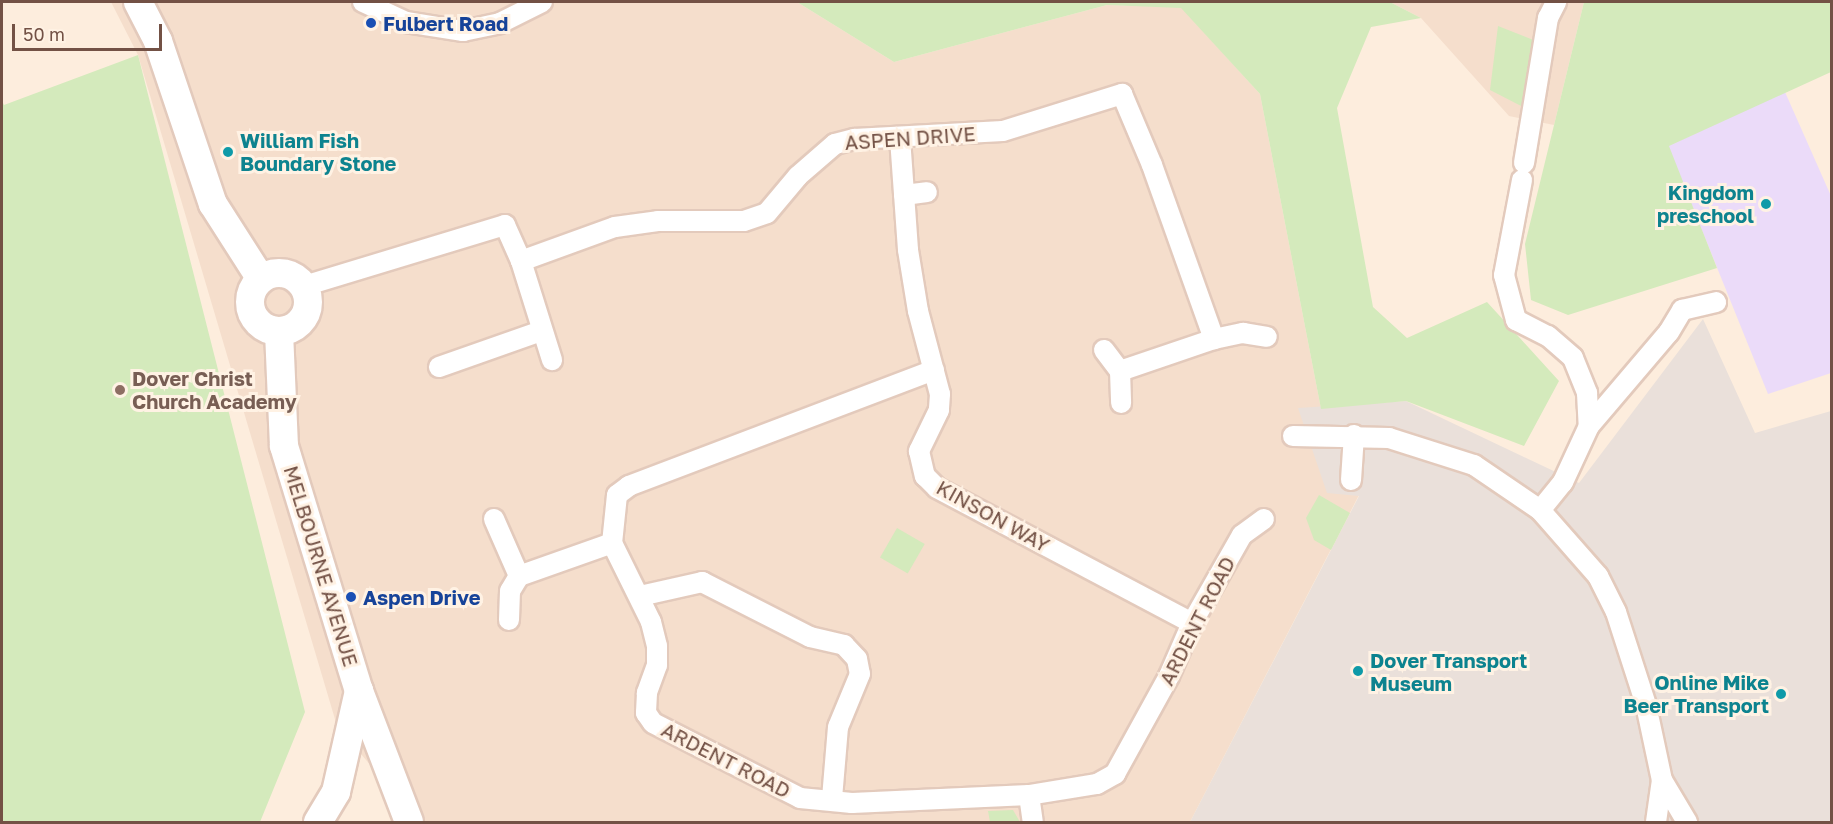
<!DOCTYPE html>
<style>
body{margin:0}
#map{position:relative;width:1833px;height:824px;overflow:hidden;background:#fdeddd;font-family:"Golos Text",sans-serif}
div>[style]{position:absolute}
.residential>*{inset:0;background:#f5decc}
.industrial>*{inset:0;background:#eae0da}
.education>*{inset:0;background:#ebdbf9}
.green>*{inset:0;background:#d4eabc;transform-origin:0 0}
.roads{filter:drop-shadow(2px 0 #e3cabc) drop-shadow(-2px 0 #e3cabc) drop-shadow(0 2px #e3cabc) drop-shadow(0 -2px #e3cabc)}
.street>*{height:20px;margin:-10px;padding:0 10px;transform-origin:10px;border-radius:10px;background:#fff}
.secondary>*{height:28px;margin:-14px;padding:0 14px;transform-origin:14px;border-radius:14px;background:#fff}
.secondary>.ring{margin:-14px;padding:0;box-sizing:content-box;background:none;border:28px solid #fff;border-radius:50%}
.dots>*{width:16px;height:16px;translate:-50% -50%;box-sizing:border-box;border:3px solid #fff2e4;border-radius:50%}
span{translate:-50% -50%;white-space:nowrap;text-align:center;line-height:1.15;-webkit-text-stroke:6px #fff2e4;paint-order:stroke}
.transit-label{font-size:20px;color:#164399;font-weight:700}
.left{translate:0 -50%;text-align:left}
.street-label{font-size:20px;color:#735145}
.culture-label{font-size:20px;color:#0d838f;font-weight:700}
.right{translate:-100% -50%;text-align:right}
.education-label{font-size:20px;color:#785e54;font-weight:700}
.frame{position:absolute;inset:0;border:3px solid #735145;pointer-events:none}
.scale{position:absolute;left:12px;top:24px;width:150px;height:27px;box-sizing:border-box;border:3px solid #735145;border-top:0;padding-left:8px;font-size:18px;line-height:21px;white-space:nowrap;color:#735145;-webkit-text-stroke:4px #fff2e4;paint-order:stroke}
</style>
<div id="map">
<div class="residential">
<div style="clip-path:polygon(111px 2px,797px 2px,894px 62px,1107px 5px,1181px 7px,1260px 94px,1321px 409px,1299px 408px,1359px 495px,1190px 822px,419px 822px,337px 726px,138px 55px)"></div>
<div style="clip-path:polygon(1390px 2px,1584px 2px,1554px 125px,1509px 116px,1421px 18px)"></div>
</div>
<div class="industrial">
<div style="clip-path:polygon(1703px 319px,1755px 433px,1831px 411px,1831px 822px,1190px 822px,1359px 496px,1327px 493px,1298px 408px,1406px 401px,1579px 483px)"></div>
</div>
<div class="education">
<div style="clip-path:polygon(1785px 92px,1831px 196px,1831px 373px,1768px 394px,1668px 146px)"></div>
</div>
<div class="green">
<div style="clip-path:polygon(797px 2px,1390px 2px,1421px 18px,1371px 27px,1337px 108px,1373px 307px,1407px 338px,1487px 302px,1559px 381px,1524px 446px,1406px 401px,1321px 409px,1260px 94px,1181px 8px,1107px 5px,894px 62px)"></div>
<div style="clip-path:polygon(1584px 2px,1831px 2px,1831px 72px,1669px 146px,1717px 268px,1568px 315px,1531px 300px,1525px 244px)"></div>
<div style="clip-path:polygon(1498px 26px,1536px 41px,1525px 108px,1490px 90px)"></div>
<div style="clip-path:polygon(138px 55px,305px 712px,260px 822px,2px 822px,2px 101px,4px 105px)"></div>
<div style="clip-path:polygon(1319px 495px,1350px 513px,1331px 550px,1314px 540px,1306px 518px)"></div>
<div style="left:897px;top:528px;width:32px;height:34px;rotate:30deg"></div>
<div style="clip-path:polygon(1013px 810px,1020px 822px,990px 822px,988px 811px)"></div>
</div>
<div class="roads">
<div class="street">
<div style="left:363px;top:2px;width:47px;rotate:24.9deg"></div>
<div style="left:406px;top:22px;width:58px;rotate:9deg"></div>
<div style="left:463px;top:31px;width:38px;rotate:-12deg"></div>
<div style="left:500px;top:23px;width:47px;rotate:-26.6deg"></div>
<div style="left:900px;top:138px;width:112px;rotate:85.9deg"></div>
<div style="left:908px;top:250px;width:62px;rotate:80.7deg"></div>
<div style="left:918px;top:311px;width:86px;rotate:75.2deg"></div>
<div style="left:940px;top:394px;width:16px;rotate:94deg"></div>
<div style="left:939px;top:410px;width:46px;rotate:116deg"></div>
<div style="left:919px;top:451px;width:26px;rotate:77deg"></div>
<div style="left:925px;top:476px;width:17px;rotate:45deg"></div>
<div style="left:937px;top:488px;width:289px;rotate:27.9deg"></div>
<div style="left:1524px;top:163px;width:147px;rotate:-80.6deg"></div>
<div style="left:1548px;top:18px;width:18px;rotate:-63deg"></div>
<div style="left:1522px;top:180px;width:97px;rotate:100.7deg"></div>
<div style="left:1504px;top:275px;width:47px;rotate:75.1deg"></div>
<div style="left:1516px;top:320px;width:36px;rotate:27deg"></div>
<div style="left:1548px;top:336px;width:33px;rotate:41deg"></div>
<div style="left:1573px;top:358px;width:38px;rotate:68deg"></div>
<div style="left:1587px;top:393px;width:33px;rotate:87deg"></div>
<div style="left:1589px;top:426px;width:62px;rotate:114.9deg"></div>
<div style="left:1563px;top:482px;width:36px;rotate:129deg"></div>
<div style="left:904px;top:195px;width:23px;rotate:-7deg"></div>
<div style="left:521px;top:261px;width:104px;rotate:72.6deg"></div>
<div style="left:304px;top:286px;width:210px;rotate:-16.9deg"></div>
<div style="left:505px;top:225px;width:39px;rotate:66deg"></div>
<div style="left:521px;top:261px;width:100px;rotate:-19.9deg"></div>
<div style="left:615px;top:227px;width:43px;rotate:-7.9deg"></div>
<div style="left:658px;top:221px;width:86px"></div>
<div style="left:744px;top:221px;width:24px;rotate:-19deg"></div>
<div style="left:767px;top:213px;width:48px;rotate:-50deg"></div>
<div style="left:798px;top:176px;width:49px;rotate:-40.9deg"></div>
<div style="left:835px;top:144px;width:20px;rotate:-15deg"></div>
<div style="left:854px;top:139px;width:149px;rotate:-3.1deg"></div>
<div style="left:1003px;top:131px;width:125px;rotate:-17.3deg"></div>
<div style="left:1122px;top:94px;width:77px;rotate:67.1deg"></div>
<div style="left:1152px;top:165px;width:185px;rotate:70.4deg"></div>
<div style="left:1104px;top:350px;width:26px;rotate:53deg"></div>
<div style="left:1120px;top:371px;width:32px;rotate:88deg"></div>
<div style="left:439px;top:367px;width:108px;rotate:-19.4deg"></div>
<div style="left:934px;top:370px;width:326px;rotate:159.2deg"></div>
<div style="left:629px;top:486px;width:15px;rotate:143deg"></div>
<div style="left:617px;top:495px;width:48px;rotate:95.9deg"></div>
<div style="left:612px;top:543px;width:88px;rotate:63.7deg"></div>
<div style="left:651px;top:622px;width:25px;rotate:76deg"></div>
<div style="left:657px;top:646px;width:19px;rotate:90deg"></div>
<div style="left:657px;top:665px;width:30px;rotate:110deg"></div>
<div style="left:647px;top:693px;width:20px;rotate:93deg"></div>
<div style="left:646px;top:713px;width:12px;rotate:55deg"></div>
<div style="left:653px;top:723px;width:165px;rotate:27deg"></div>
<div style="left:800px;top:798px;width:52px;rotate:5.5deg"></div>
<div style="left:852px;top:803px;width:177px;rotate:-2.6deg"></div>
<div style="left:1029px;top:795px;width:69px;rotate:-9.2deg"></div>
<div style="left:1097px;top:784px;width:21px;rotate:-29deg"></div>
<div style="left:1115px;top:774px;width:112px;rotate:-61.1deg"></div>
<div style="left:1169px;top:676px;width:58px;rotate:-66.5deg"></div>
<div style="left:1192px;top:623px;width:101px;rotate:-60.4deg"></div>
<div style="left:1242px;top:535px;width:27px;rotate:-36deg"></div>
<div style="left:1120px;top:371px;width:99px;rotate:-18.8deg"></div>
<div style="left:1214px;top:339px;width:30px;rotate:-12deg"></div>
<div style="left:1243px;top:333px;width:24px;rotate:9deg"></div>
<div style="left:1589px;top:426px;width:123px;rotate:-49.6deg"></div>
<div style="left:1669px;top:332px;width:26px;rotate:-59deg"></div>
<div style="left:1682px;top:310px;width:35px;rotate:-13deg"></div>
<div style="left:1293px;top:436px;width:96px;rotate:1.2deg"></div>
<div style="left:1389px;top:438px;width:89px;rotate:17.6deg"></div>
<div style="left:1474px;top:465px;width:80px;rotate:34.3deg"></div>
<div style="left:1540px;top:510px;width:88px;rotate:48.7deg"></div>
<div style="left:1598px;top:576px;width:40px;rotate:63.4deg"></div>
<div style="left:1616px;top:612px;width:98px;rotate:72.1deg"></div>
<div style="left:1646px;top:705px;width:77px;rotate:78deg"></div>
<div style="left:1662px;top:780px;width:49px;rotate:59.2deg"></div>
<div style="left:1351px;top:480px;width:45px;rotate:-86.2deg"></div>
<div style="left:494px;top:519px;width:62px;rotate:66.3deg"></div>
<div style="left:519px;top:576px;width:17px;rotate:121deg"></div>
<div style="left:510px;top:591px;width:29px;rotate:92deg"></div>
<div style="left:519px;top:576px;width:99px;rotate:-19.5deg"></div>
<div style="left:640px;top:596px;width:64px;rotate:-12.7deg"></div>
<div style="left:702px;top:582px;width:121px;rotate:27deg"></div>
<div style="left:810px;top:637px;width:35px;rotate:13deg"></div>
<div style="left:844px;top:645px;width:19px;rotate:47deg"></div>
<div style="left:857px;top:659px;width:15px;rotate:79deg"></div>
<div style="left:860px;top:674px;width:57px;rotate:112.5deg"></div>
<div style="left:838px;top:727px;width:72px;rotate:94.8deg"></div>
<div style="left:1029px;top:795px;width:27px;rotate:82deg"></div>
<div style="left:1656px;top:822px;width:42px;rotate:-81.9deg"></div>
</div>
<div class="secondary">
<div style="left:138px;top:2px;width:44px;rotate:62.9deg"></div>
<div style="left:158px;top:41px;width:172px;rotate:71.4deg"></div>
<div style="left:213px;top:204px;width:89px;rotate:57.4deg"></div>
<div class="ring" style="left:250px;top:273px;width:30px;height:30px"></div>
<div style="left:279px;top:332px;width:114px;rotate:87.5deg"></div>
<div style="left:284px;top:446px;width:256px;rotate:73deg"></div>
<div style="left:359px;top:691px;width:140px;rotate:69.1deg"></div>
<div style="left:318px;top:822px;width:35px;rotate:-59deg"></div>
<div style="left:336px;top:792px;width:104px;rotate:-77.2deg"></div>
</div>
</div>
<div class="dots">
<div style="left:371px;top:23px;background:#1a4fb4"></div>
<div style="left:228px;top:152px;background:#0f9aa8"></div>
<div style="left:1766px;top:204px;background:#0f9aa8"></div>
<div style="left:120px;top:390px;background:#8d6e63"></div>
<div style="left:351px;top:597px;background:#1a4fb4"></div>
<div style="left:1358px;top:671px;background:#0f9aa8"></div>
<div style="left:1781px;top:694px;background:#0f9aa8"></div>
</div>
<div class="transit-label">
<span class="left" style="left:383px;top:23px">Fulbert Road</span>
<span class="left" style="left:363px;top:597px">Aspen Drive</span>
</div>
<div class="street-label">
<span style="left:910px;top:138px;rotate:-4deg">ASPEN DRIVE</span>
<span style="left:993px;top:516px;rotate:29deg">KINSON WAY</span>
<span style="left:321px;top:566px;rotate:73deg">MELBOURNE AVENUE</span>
<span style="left:1197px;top:621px;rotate:-63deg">ARDENT ROAD</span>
<span style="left:726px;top:760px;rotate:27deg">ARDENT ROAD</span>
</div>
<div class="culture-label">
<span class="left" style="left:240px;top:152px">William Fish<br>Boundary Stone</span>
<span class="right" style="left:1754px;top:204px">Kingdom<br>preschool</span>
<span class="left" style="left:1370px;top:672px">Dover Transport<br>Museum</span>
<span class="right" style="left:1769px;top:694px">Online Mike<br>Beer Transport</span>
</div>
<div class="education-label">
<span class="left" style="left:132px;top:390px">Dover Christ<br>Church Academy</span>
</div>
<div class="frame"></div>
<div class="scale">50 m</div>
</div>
